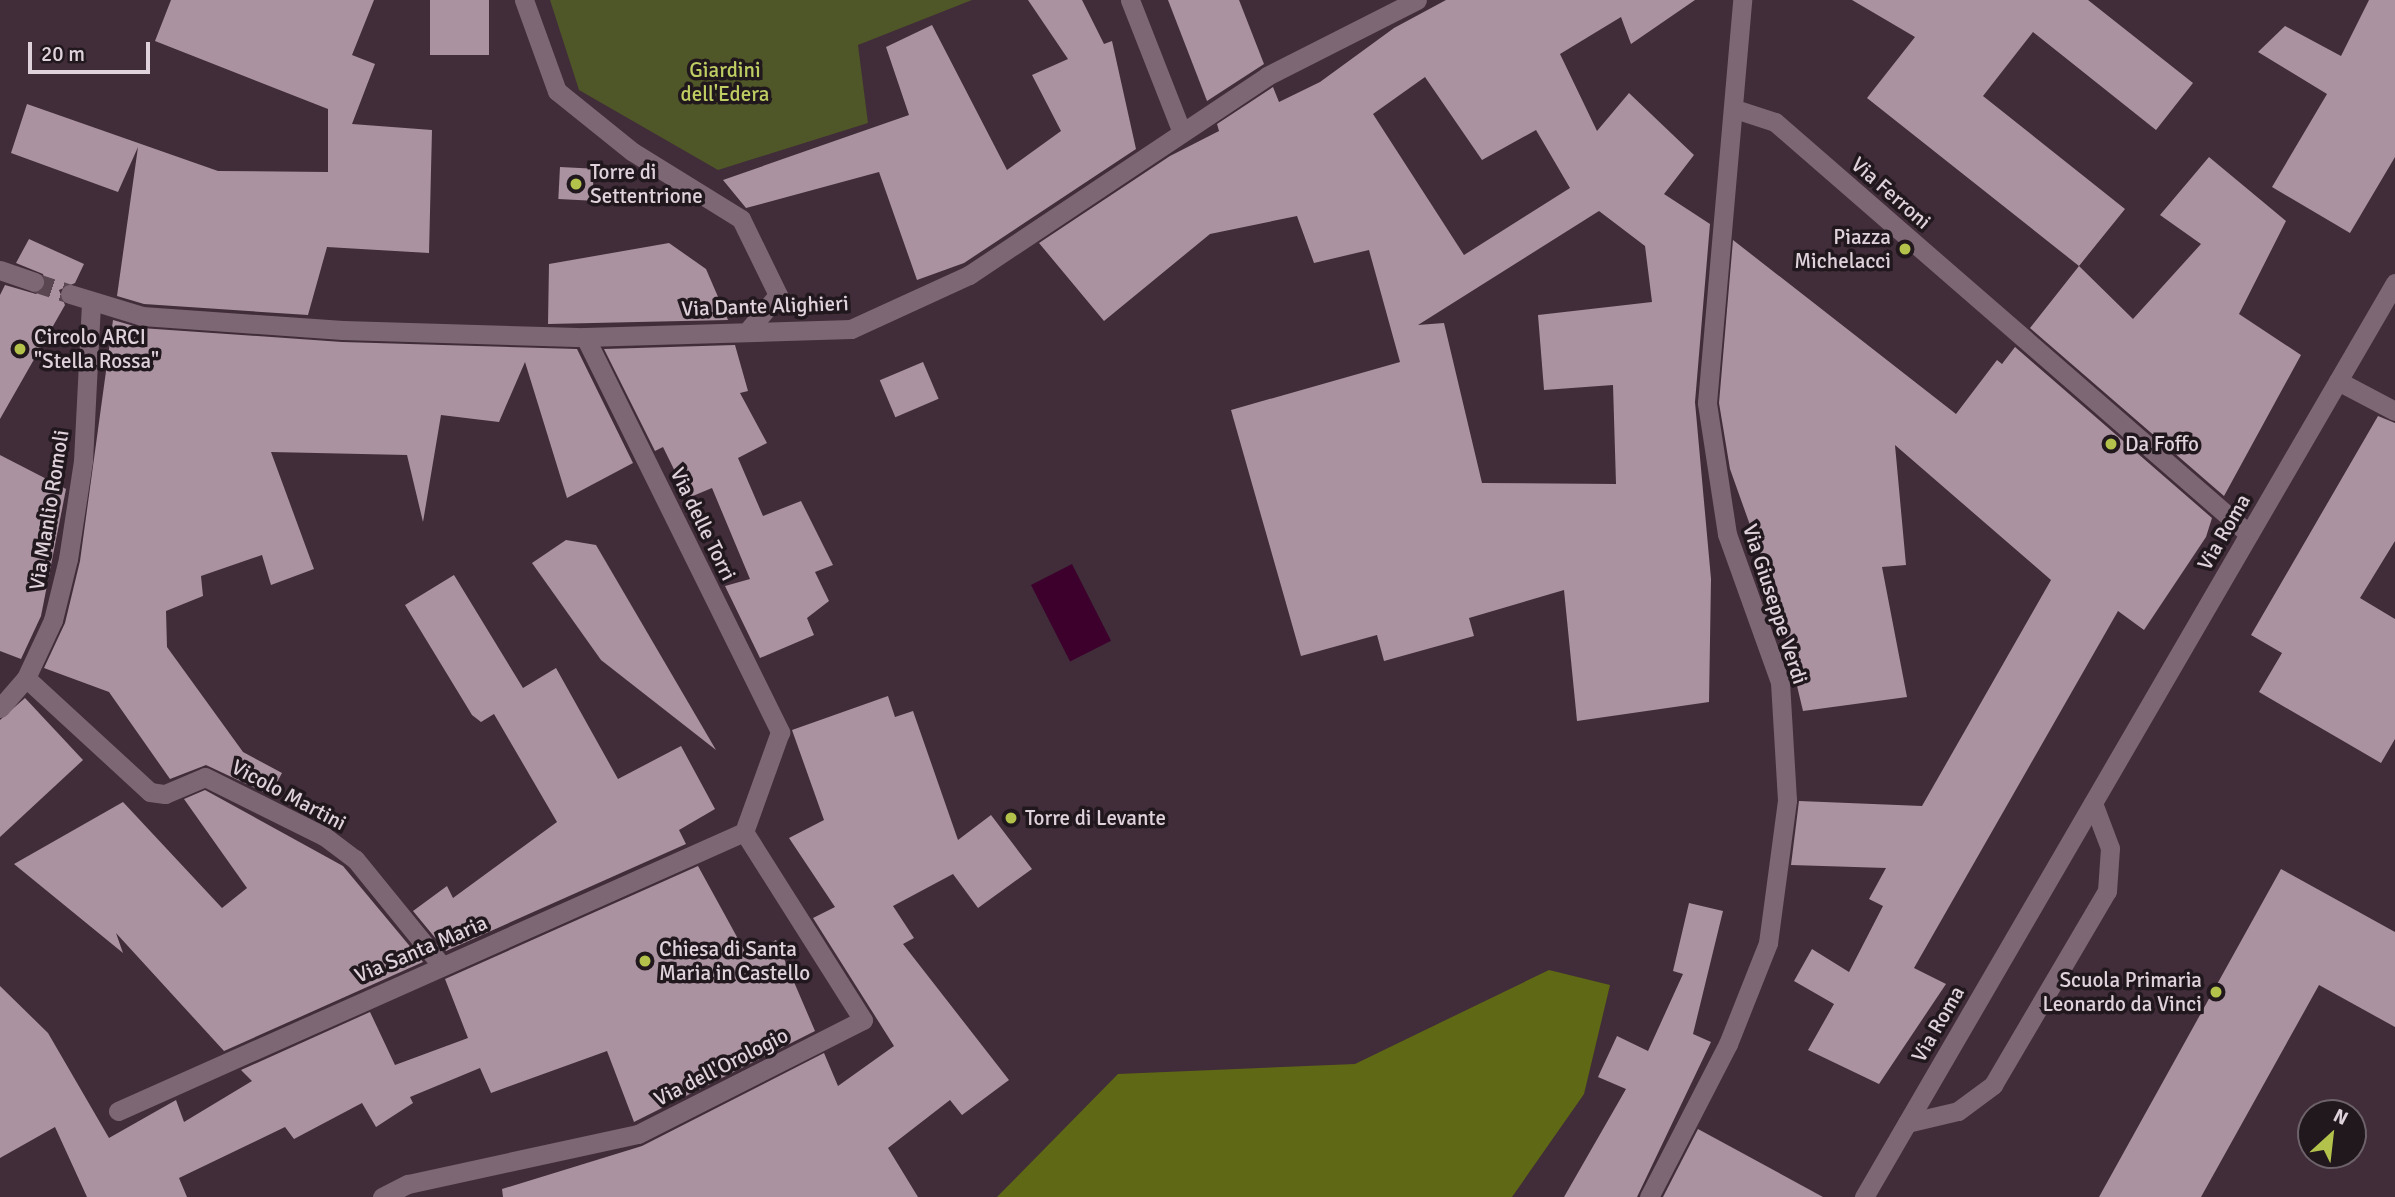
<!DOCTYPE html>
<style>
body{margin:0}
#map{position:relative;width:2395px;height:1197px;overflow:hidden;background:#412d39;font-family:Signika,sans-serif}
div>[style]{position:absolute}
.green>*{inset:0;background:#4f5627}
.forest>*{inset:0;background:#5f6814}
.water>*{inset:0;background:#3d002d;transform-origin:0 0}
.building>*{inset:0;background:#aa92a0;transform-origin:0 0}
.minor-tunnel>*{height:19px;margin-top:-9.5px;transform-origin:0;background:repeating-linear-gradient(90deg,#594651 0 19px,transparent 0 29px)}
.minor>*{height:19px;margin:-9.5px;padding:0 9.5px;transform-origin:9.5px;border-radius:9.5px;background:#7e6775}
.secondary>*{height:19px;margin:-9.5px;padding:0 9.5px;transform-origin:9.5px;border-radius:9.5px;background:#7e6775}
.dots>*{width:19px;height:19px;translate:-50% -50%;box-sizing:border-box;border:4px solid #21181e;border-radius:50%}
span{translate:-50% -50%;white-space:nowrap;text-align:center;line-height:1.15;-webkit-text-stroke:7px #21181e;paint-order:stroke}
.park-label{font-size:21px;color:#bece62}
.poi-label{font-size:21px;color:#e0d2da}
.left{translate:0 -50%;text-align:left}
.right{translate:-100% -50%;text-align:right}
.street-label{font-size:21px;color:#e0d2da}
.north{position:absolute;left:2297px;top:1099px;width:70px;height:70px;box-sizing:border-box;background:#21181e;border:2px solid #6d6269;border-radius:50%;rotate:27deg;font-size:19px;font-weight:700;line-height:28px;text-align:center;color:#e0d2da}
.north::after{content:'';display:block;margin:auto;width:24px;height:32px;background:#b3c24b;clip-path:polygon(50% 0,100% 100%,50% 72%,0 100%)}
.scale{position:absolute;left:28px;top:42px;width:122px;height:32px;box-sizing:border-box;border:4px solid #e0d2da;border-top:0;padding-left:9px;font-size:21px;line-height:24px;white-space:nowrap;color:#e0d2da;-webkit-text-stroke:5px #21181e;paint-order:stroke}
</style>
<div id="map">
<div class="green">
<div style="clip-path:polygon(550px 0,972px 0,858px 45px,868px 123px,718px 170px,579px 90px)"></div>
</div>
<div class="forest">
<div style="clip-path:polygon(1549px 970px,1610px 985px,1584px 1094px,1512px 1197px,997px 1197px,1118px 1074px,1355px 1064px)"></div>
</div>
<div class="water">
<div style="left:1072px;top:564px;width:86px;height:46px;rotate:63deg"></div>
</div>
<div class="building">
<div style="clip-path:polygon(171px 0,374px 0,352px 55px,375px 64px,352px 124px,432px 130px,429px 253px,327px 247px,308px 315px,144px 304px,117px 296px,138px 147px,118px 192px,11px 153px,27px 104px,218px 171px,328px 172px,328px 109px,155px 41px)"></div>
<div style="left:430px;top:0;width:59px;height:55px"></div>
<div style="clip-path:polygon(1028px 0,1082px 0,1104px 44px,1112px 41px,1136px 149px,964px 263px,917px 280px,879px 172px,746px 208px,723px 180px,909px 115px,886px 47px,932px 25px,1007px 170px,1061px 131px,1032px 75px,1068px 59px)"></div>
<div style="clip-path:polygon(1168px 0,1239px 0,1264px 64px,1207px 101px)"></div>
<div style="clip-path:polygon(evenodd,1446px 0,1695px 0,1631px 44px,1621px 17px,1560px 54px,1597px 131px,1629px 93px,1694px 155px,1664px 194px,1710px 224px,1695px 402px,1711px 579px,1709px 702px,1577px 721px,1564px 590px,1469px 618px,1474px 636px,1384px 661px,1377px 635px,1301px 656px,1231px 410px,1400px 362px,1369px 250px,1314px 263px,1297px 216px,1210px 234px,1104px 321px,1039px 243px,1170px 156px,1219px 131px,1217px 124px,1273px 87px,1279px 102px,1320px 82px,1394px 28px,1446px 0,1425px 77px,1482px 160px,1536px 130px,1570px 188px,1464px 255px,1373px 114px,1425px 77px,1446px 0,1599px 211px,1645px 246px,1652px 302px,1538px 315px,1544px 390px,1613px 385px,1616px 484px,1482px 483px,1444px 323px,1418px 325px,1599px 211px)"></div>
<div style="clip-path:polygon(1852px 0,2088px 0,2193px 83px,2156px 130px,2033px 32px,1983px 96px,2125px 209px,2079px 266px,1867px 98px,1915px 37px)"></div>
<div style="clip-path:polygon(2369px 0,2395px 0,2395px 157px,2350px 233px,2272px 187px,2327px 94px,2258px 52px,2285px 26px,2341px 56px)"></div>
<div style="clip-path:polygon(2209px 157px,2286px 221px,2239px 314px,2301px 355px,2224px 496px,2030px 328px,2079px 266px,2133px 319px,2201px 244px,2160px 215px)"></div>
<div style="left:560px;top:167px;width:34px;height:32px;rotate:3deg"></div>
<div style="clip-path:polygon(29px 239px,84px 264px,75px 283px,59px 290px,65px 305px,0 419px,0 295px,5px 285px,36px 294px,46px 285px,43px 274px,16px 263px)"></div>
<div style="clip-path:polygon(1733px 240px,1956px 414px,1997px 360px,2002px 364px,2015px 347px,2212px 518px,2206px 537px,2144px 630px,2118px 611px,1914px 968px,1946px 984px,1879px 1084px,1808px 1050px,1834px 1004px,1794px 981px,1812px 949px,1849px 972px,1883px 906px,1869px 899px,1886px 868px,1791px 865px,1799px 801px,1922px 806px,2051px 580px,1895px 445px,1906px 565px,1882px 567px,1907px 697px,1803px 711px,1776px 598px,1730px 469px,1719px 403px)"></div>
<div style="clip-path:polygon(669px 243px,706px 269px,728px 320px,548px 324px,549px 264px)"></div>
<div style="clip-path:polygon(113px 320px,141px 328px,342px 342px,577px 349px,633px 463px,567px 498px,525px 362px,499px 422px,441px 415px,423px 522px,407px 455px,271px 452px,314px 569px,271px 585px,262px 555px,201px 576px,203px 596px,166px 611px,167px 647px,243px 752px,282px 773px,270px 795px,206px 765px,170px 779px,109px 692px,44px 668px,65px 623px,80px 561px)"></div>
<div style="clip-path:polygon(735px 345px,748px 391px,740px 393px,767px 443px,738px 458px,763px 516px,801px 501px,833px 565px,815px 572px,829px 601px,807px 618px,814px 635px,760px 658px,725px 586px,750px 579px,712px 488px,688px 498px,663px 447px,655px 451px,604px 349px)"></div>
<div style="left:923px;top:362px;width:40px;height:47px;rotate:67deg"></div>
<div style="clip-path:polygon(2378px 416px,2395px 423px,2395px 541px,2360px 598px,2395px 619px,2395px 739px,2381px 763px,2259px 692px,2282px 653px,2251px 635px)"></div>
<div style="clip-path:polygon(0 455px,66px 489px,41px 616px,21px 659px,0 651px)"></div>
<div style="clip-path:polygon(566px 540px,596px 545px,716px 750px,601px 660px,532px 563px)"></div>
<div style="clip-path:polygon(454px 575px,523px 688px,556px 668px,618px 779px,681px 746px,715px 809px,679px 830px,686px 844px,446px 951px,413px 911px,447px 886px,453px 898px,557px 822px,494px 714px,481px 722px,472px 715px,405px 605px)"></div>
<div style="clip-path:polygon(888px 696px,895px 717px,913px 711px,958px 840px,991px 815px,1032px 869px,978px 908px,953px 874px,893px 906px,914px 938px,903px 944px,1009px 1080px,962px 1115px,950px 1100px,888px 1148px,918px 1197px,503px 1197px,502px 1189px,642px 1146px,824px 1053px,838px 1086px,894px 1046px,813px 918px,835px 907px,789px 838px,824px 820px,792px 730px)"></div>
<div style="clip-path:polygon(25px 698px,83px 760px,0 837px,0 720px)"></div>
<div style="clip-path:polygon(205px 790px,343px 866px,423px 962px,224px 1051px,116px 933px,123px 953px,14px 864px,123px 802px,222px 908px,247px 888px,184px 799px)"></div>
<div style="clip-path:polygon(698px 866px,748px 957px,776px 940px,815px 1031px,634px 1122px,607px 1051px,491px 1093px,480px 1068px,410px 1097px,413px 1103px,376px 1127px,362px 1103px,294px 1139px,285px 1127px,179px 1178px,187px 1197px,87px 1197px,55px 1127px,0 1158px,0 986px,48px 1033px,109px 1138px,176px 1100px,184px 1122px,252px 1081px,241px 1070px,370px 1012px,395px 1065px,468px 1038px,445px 979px)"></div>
<div style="clip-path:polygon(2281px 869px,2395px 932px,2395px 1027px,2319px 985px,2201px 1197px,2099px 1197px)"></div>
<div style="clip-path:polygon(1689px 903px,1723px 911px,1693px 1034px,1711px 1042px,1637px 1197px,1564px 1197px,1626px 1089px,1598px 1077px,1617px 1036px,1648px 1051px,1683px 974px,1673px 971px)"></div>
<div style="clip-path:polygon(1698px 1129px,1823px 1197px,1663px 1197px)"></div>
</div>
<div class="minor-tunnel">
<div style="left:34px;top:282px;width:38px;rotate:18deg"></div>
</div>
<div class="minor">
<div style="left:524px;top:0;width:97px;rotate:70.1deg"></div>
<div style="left:557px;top:91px;width:97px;rotate:38.8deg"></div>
<div style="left:633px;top:152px;width:127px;rotate:31.8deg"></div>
<div style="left:741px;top:219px;width:85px;rotate:64deg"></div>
<div style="left:778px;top:295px;width:43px;rotate:130.3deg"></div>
<div style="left:1130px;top:0;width:140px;rotate:68.6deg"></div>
<div style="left:1735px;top:109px;width:42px;rotate:18deg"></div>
<div style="left:1775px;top:122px;width:628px;rotate:41deg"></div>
<div style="left:0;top:270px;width:36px;rotate:19deg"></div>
<div style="left:70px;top:294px;width:75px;rotate:17deg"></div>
<div style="left:142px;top:316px;width:201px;rotate:4deg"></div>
<div style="left:343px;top:330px;width:242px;rotate:1.7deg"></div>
<div style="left:585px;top:337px;width:266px;rotate:-1.7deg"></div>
<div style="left:851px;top:329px;width:130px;rotate:-24.6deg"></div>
<div style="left:969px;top:275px;width:358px;rotate:-33.7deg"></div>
<div style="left:1267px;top:76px;width:168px;rotate:-26.9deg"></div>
<div style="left:585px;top:337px;width:441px;rotate:63.7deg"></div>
<div style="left:780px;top:732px;width:106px;rotate:109.8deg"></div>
<div style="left:2338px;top:381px;width:64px;rotate:27.8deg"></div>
<div style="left:26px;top:678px;width:168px;rotate:42.6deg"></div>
<div style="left:150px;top:792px;width:15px;rotate:8deg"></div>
<div style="left:165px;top:794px;width:43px;rotate:-23deg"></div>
<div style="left:205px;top:777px;width:133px;rotate:26.4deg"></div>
<div style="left:324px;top:836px;width:39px;rotate:37deg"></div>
<div style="left:355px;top:859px;width:138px;rotate:50.9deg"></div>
<div style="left:0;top:708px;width:40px;rotate:-49deg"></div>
<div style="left:26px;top:678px;width:64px;rotate:-65deg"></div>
<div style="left:53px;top:620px;width:63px;rotate:-76.2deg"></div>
<div style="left:68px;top:559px;width:99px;rotate:-81.3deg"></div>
<div style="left:83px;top:461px;width:159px;rotate:-87.1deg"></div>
<div style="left:118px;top:1111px;width:685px;rotate:-24.02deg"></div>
<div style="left:1907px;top:1123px;width:52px;rotate:-13.2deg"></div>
<div style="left:1958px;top:1111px;width:44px;rotate:-36.6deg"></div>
<div style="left:1993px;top:1085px;width:225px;rotate:-59.6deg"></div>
<div style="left:2107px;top:891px;width:43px;rotate:-86deg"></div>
<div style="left:2110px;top:848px;width:48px;rotate:-110.7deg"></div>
<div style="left:382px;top:1197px;width:29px;rotate:-27deg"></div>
<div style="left:408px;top:1184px;width:235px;rotate:-12.3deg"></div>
<div style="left:638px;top:1134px;width:252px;rotate:-26.9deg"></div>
<div style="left:863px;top:1020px;width:222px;rotate:-122.3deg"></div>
<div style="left:1649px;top:1197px;width:172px;rotate:-62.7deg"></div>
<div style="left:1728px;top:1044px;width:109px;rotate:-68.4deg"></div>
<div style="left:1768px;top:943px;width:144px;rotate:-82.4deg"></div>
<div style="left:1787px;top:800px;width:118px;rotate:-93.4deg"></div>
<div style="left:1780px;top:682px;width:157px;rotate:-109.7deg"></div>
<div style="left:1727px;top:534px;width:133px;rotate:-98.7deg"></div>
<div style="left:1707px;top:403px;width:405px;rotate:-85deg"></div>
</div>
<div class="secondary">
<div style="left:1864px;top:1197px;width:1057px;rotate:-59.85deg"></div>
</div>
<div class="dots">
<div style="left:576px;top:184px;background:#b3c24b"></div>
<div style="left:1905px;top:249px;background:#b3c24b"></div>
<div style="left:20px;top:349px;background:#b3c24b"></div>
<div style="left:2111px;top:444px;background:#b3c24b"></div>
<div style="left:1011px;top:818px;background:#b3c24b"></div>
<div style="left:645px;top:961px;background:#b3c24b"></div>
<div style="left:2216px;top:992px;background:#b3c24b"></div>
</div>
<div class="park-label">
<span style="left:725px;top:82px">Giardini<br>dell'Edera</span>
</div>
<div class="poi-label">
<span class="left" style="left:590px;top:184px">Torre di<br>Settentrione</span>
<span class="right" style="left:1891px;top:249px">Piazza<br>Michelacci</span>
<span class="left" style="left:34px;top:349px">Circolo ARCI<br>"Stella Rossa"</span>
<span class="left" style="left:2125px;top:444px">Da Foffo</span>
<span class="left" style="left:1025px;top:818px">Torre di Levante</span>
<span class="left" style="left:659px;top:961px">Chiesa di Santa<br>Maria in Castello</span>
<span class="right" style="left:2202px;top:992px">Scuola Primaria<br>Leonardo da Vinci</span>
</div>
<div class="street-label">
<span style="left:1891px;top:193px;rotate:41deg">Via Ferroni</span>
<span style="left:765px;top:306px;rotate:-2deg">Via Dante Alighieri</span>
<span style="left:49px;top:510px;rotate:-81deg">Via Manlio Romoli</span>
<span style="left:703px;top:524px;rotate:64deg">Via delle Torri</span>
<span style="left:2224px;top:532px;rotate:-60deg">Via Roma</span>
<span style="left:1775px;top:604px;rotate:72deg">Via Giuseppe Verdi</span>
<span style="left:289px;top:795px;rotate:28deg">Vicolo Martini</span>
<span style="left:421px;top:949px;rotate:-23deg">Via Santa Maria</span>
<span style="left:1938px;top:1024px;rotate:-60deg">Via Roma</span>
<span style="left:721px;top:1067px;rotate:-27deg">Via dell'Orologio</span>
</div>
<div class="north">N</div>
<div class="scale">20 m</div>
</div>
